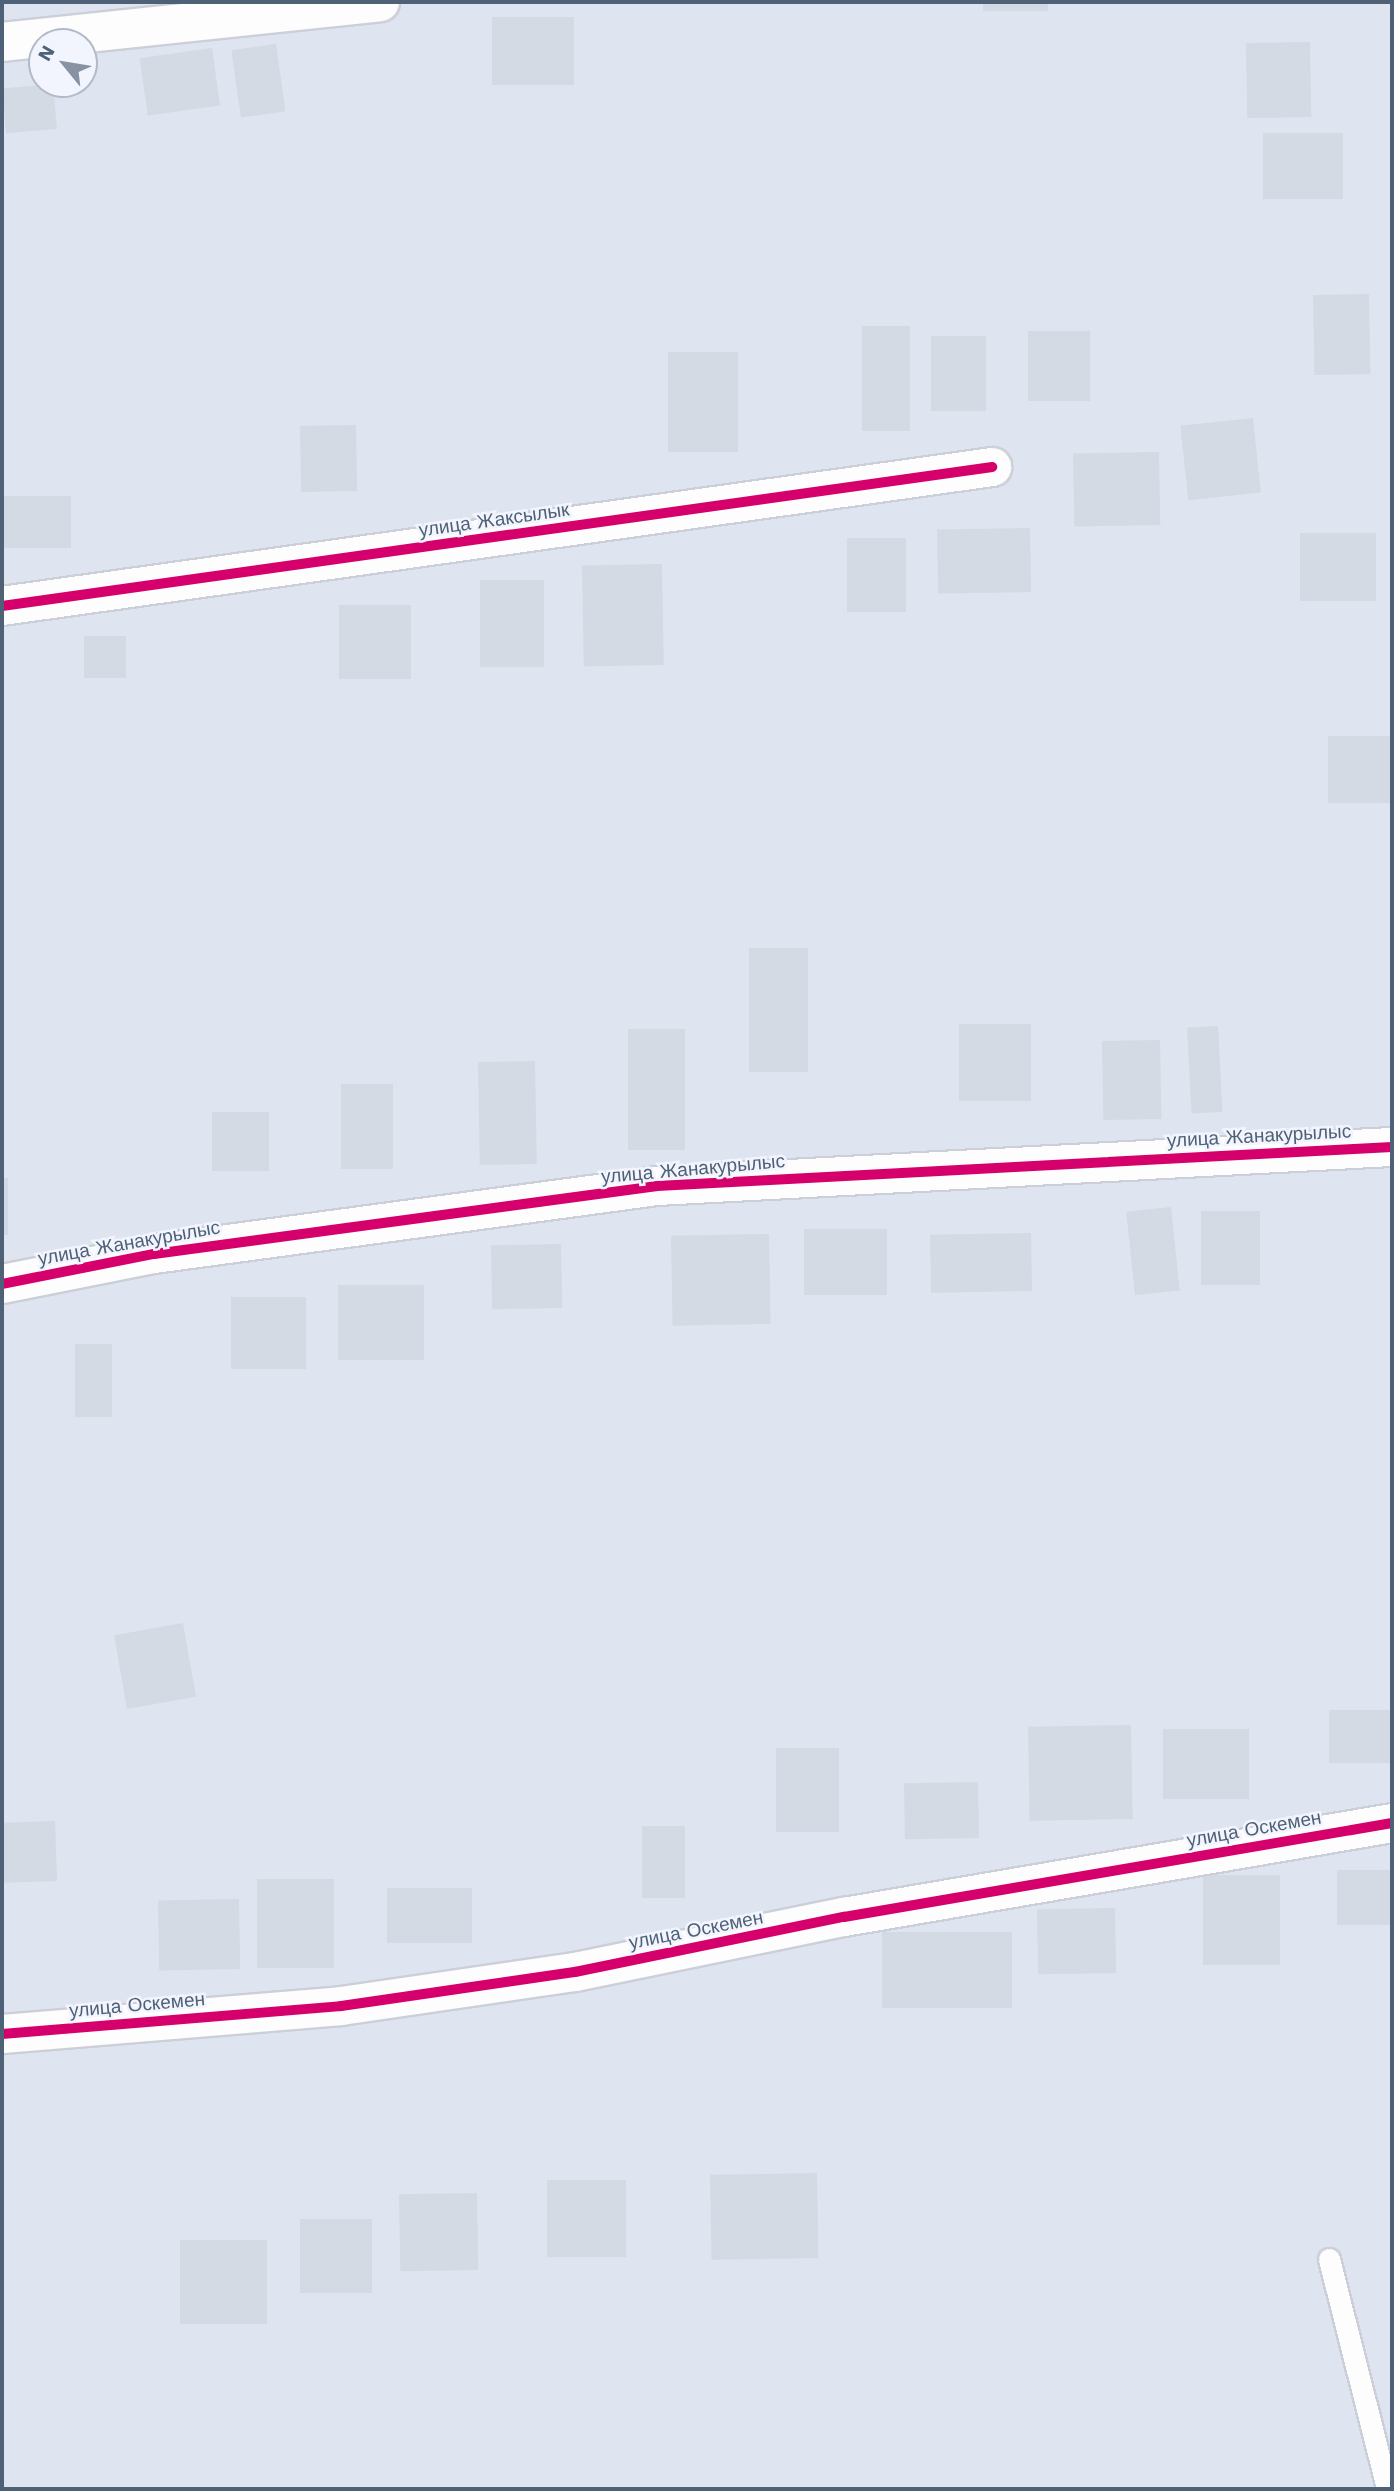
<!DOCTYPE html>
<meta charset="utf-8">
<style>
body{margin:0}
#map{position:relative;width:1394px;height:2491px;overflow:hidden;background:#f0f1f8;font-family:"Work Sans",sans-serif}
div>[style]{position:absolute}
.residential>*{inset:0;background:#dee4f0}
.building>*{inset:0;background:#d4dae3;transform-origin:0 0}
.roads{filter:drop-shadow(2px 0 #cccfd7) drop-shadow(-2px 0 #cccfd7) drop-shadow(0 2px #cccfd7) drop-shadow(0 -2px #cccfd7)}
.lane>*{height:21px;margin:-10.5px;padding:0 10.5px;transform-origin:10.5px;border-radius:10.5px;background:#fdfdfe}
.street>*{height:38px;margin:-19px;padding:0 19px;transform-origin:19px;border-radius:19px;background:#fdfdfe}
.cycleway>*{height:10px;margin:-5px;padding:0 5px;transform-origin:5px;border-radius:5px;background:#d6006c}
span{translate:-50% -50%;white-space:nowrap;text-align:center;line-height:1.15;-webkit-text-stroke:5px #f3f5fe;paint-order:stroke}
.street-label{font-size:19px;color:#4f6177}
.frame{position:absolute;inset:0;border:4px solid #4f6177;pointer-events:none}
.north{position:absolute;left:28px;top:28px;width:70px;height:70px;box-sizing:border-box;background:#f3f5fe;border:2px solid #b1bac8;border-radius:50%;rotate:300deg;font-size:19px;font-weight:700;line-height:28px;text-align:center;color:#4f6177}
.north::after{content:'';display:block;margin:auto;width:24px;height:32px;background:#8793a4;clip-path:polygon(50% 0,100% 100%,50% 72%,0 100%)}
</style>
<div id="map">
<div class="residential">
<div style="clip-path:polygon(evenodd,2px 2px,1392px 2px,1392px 2489px,2px 2489px,2px 2px,42px 42px,84px 42px,84px 84px,42px 84px,42px 42px)"></div>
</div>
<div class="building">
<div style="left:983px;top:2px;width:65px;height:9px"></div>
<div style="left:574px;top:17px;width:68px;height:82px;rotate:90deg"></div>
<div style="left:1310px;top:42px;width:75px;height:64px;rotate:89deg"></div>
<div style="left:276px;top:44px;width:68px;height:45px;rotate:82deg"></div>
<div style="left:212px;top:48px;width:58px;height:73px;rotate:82deg"></div>
<div style="left:53px;top:84px;width:45px;height:51px;rotate:85deg"></div>
<div style="left:1343px;top:133px;width:66px;height:80px;rotate:90deg"></div>
<div style="left:1369px;top:294px;width:80px;height:56px;rotate:89deg"></div>
<div style="left:862px;top:326px;width:48px;height:105px"></div>
<div style="left:1090px;top:331px;width:70px;height:62px;rotate:90deg"></div>
<div style="left:931px;top:336px;width:55px;height:75px"></div>
<div style="left:668px;top:352px;width:70px;height:100px"></div>
<div style="left:1253px;top:418px;width:75px;height:73px;rotate:84deg"></div>
<div style="left:356px;top:425px;width:66px;height:56px;rotate:89deg"></div>
<div style="left:1159px;top:452px;width:73px;height:86px;rotate:89deg"></div>
<div style="left:3px;top:496px;width:68px;height:52px"></div>
<div style="left:1030px;top:528px;width:64px;height:93px;rotate:89deg"></div>
<div style="left:1300px;top:533px;width:76px;height:68px"></div>
<div style="left:906px;top:538px;width:74px;height:59px;rotate:90deg"></div>
<div style="left:662px;top:564px;width:101px;height:80px;rotate:89deg"></div>
<div style="left:480px;top:580px;width:64px;height:87px"></div>
<div style="left:339px;top:605px;width:72px;height:74px"></div>
<div style="left:126px;top:636px;width:42px;height:42px;rotate:90deg"></div>
<div style="left:1328px;top:736px;width:64px;height:67px"></div>
<div style="left:749px;top:948px;width:59px;height:124px"></div>
<div style="left:1031px;top:1024px;width:77px;height:72px;rotate:90deg"></div>
<div style="left:1218px;top:1026px;width:86px;height:31px;rotate:87deg"></div>
<div style="left:685px;top:1029px;width:121px;height:57px;rotate:90deg"></div>
<div style="left:1160px;top:1040px;width:79px;height:58px;rotate:89deg"></div>
<div style="left:535px;top:1061px;width:103px;height:57px;rotate:89deg"></div>
<div style="left:341px;top:1084px;width:52px;height:85px"></div>
<div style="left:212px;top:1112px;width:57px;height:59px"></div>
<div style="left:2px;top:1178px;width:6px;height:57px"></div>
<div style="left:1171px;top:1207px;width:84px;height:45px;rotate:84deg"></div>
<div style="left:1260px;top:1211px;width:74px;height:59px;rotate:90deg"></div>
<div style="left:887px;top:1229px;width:66px;height:83px;rotate:90deg"></div>
<div style="left:1031px;top:1233px;width:58px;height:101px;rotate:89deg"></div>
<div style="left:769px;top:1234px;width:90px;height:98px;rotate:89deg"></div>
<div style="left:561px;top:1244px;width:64px;height:70px;rotate:89deg"></div>
<div style="left:424px;top:1285px;width:75px;height:86px;rotate:90deg"></div>
<div style="left:231px;top:1297px;width:75px;height:72px"></div>
<div style="left:75px;top:1344px;width:37px;height:73px"></div>
<div style="left:183px;top:1623px;width:75px;height:70px;rotate:80deg"></div>
<div style="left:1392px;top:1710px;width:53px;height:63px;rotate:90deg"></div>
<div style="left:1131px;top:1725px;width:94px;height:103px;rotate:89deg"></div>
<div style="left:1163px;top:1729px;width:86px;height:70px"></div>
<div style="left:839px;top:1748px;width:84px;height:63px;rotate:90deg"></div>
<div style="left:978px;top:1782px;width:56px;height:74px;rotate:89deg"></div>
<div style="left:55px;top:1821px;width:60px;height:53px;rotate:88deg"></div>
<div style="left:642px;top:1826px;width:43px;height:72px"></div>
<div style="left:1337px;top:1870px;width:55px;height:55px"></div>
<div style="left:1203px;top:1875px;width:77px;height:90px"></div>
<div style="left:334px;top:1879px;width:89px;height:77px;rotate:90deg"></div>
<div style="left:472px;top:1888px;width:55px;height:85px;rotate:90deg"></div>
<div style="left:239px;top:1899px;width:70px;height:81px;rotate:89deg"></div>
<div style="left:1115px;top:1908px;width:65px;height:78px;rotate:89deg"></div>
<div style="left:1012px;top:1932px;width:76px;height:130px;rotate:90deg"></div>
<div style="left:817px;top:2173px;width:85px;height:107px;rotate:89deg"></div>
<div style="left:626px;top:2180px;width:77px;height:79px;rotate:90deg"></div>
<div style="left:477px;top:2193px;width:77px;height:78px;rotate:89deg"></div>
<div style="left:300px;top:2219px;width:72px;height:74px"></div>
<div style="left:267px;top:2240px;width:84px;height:87px;rotate:90deg"></div>
</div>
<div class="roads">
<div class="lane">
<div style="left:1329px;top:2259px;width:237px;rotate:75.8deg"></div>
</div>
<div class="street">
<div style="left:2px;top:42px;width:380px;rotate:-6deg"></div>
<div style="left:2px;top:606px;width:1000px;rotate:-7.99deg"></div>
<div style="left:2px;top:1284px;width:155px;rotate:-11.2deg"></div>
<div style="left:154px;top:1254px;width:508px;rotate:-7.7deg"></div>
<div style="left:657px;top:1186px;width:736px;rotate:-3.04deg"></div>
<div style="left:2px;top:2034px;width:340px;rotate:-4.7deg"></div>
<div style="left:341px;top:2006px;width:236px;rotate:-8.3deg"></div>
<div style="left:575px;top:1972px;width:275px;rotate:-11.6deg"></div>
<div style="left:844px;top:1917px;width:556px;rotate:-9.73deg"></div>
</div>
</div>
<div class="cycleway">
<div style="left:2px;top:606px;width:1000px;rotate:-7.99deg"></div>
<div style="left:2px;top:1284px;width:155px;rotate:-11.2deg"></div>
<div style="left:154px;top:1254px;width:508px;rotate:-7.7deg"></div>
<div style="left:657px;top:1186px;width:736px;rotate:-3.04deg"></div>
<div style="left:2px;top:2034px;width:340px;rotate:-4.7deg"></div>
<div style="left:341px;top:2006px;width:236px;rotate:-8.3deg"></div>
<div style="left:575px;top:1972px;width:275px;rotate:-11.6deg"></div>
<div style="left:844px;top:1917px;width:556px;rotate:-9.73deg"></div>
</div>
<div class="street-label">
<span style="left:494px;top:520px;rotate:-8deg">улица Жаксылык</span>
<span style="left:1259px;top:1136px;rotate:-3deg">улица Жанакурылыс</span>
<span style="left:693px;top:1169px;rotate:-5deg">улица Жанакурылыс</span>
<span style="left:129px;top:1243px;rotate:-10deg">улица Жанакурылыс</span>
<span style="left:1254px;top:1829px;rotate:-10deg">улица Оскемен</span>
<span style="left:696px;top:1930px;rotate:-11deg">улица Оскемен</span>
<span style="left:137px;top:2005px;rotate:-5deg">улица Оскемен</span>
</div>
<div class="frame"></div>
<div class="north">N</div>
</div>
